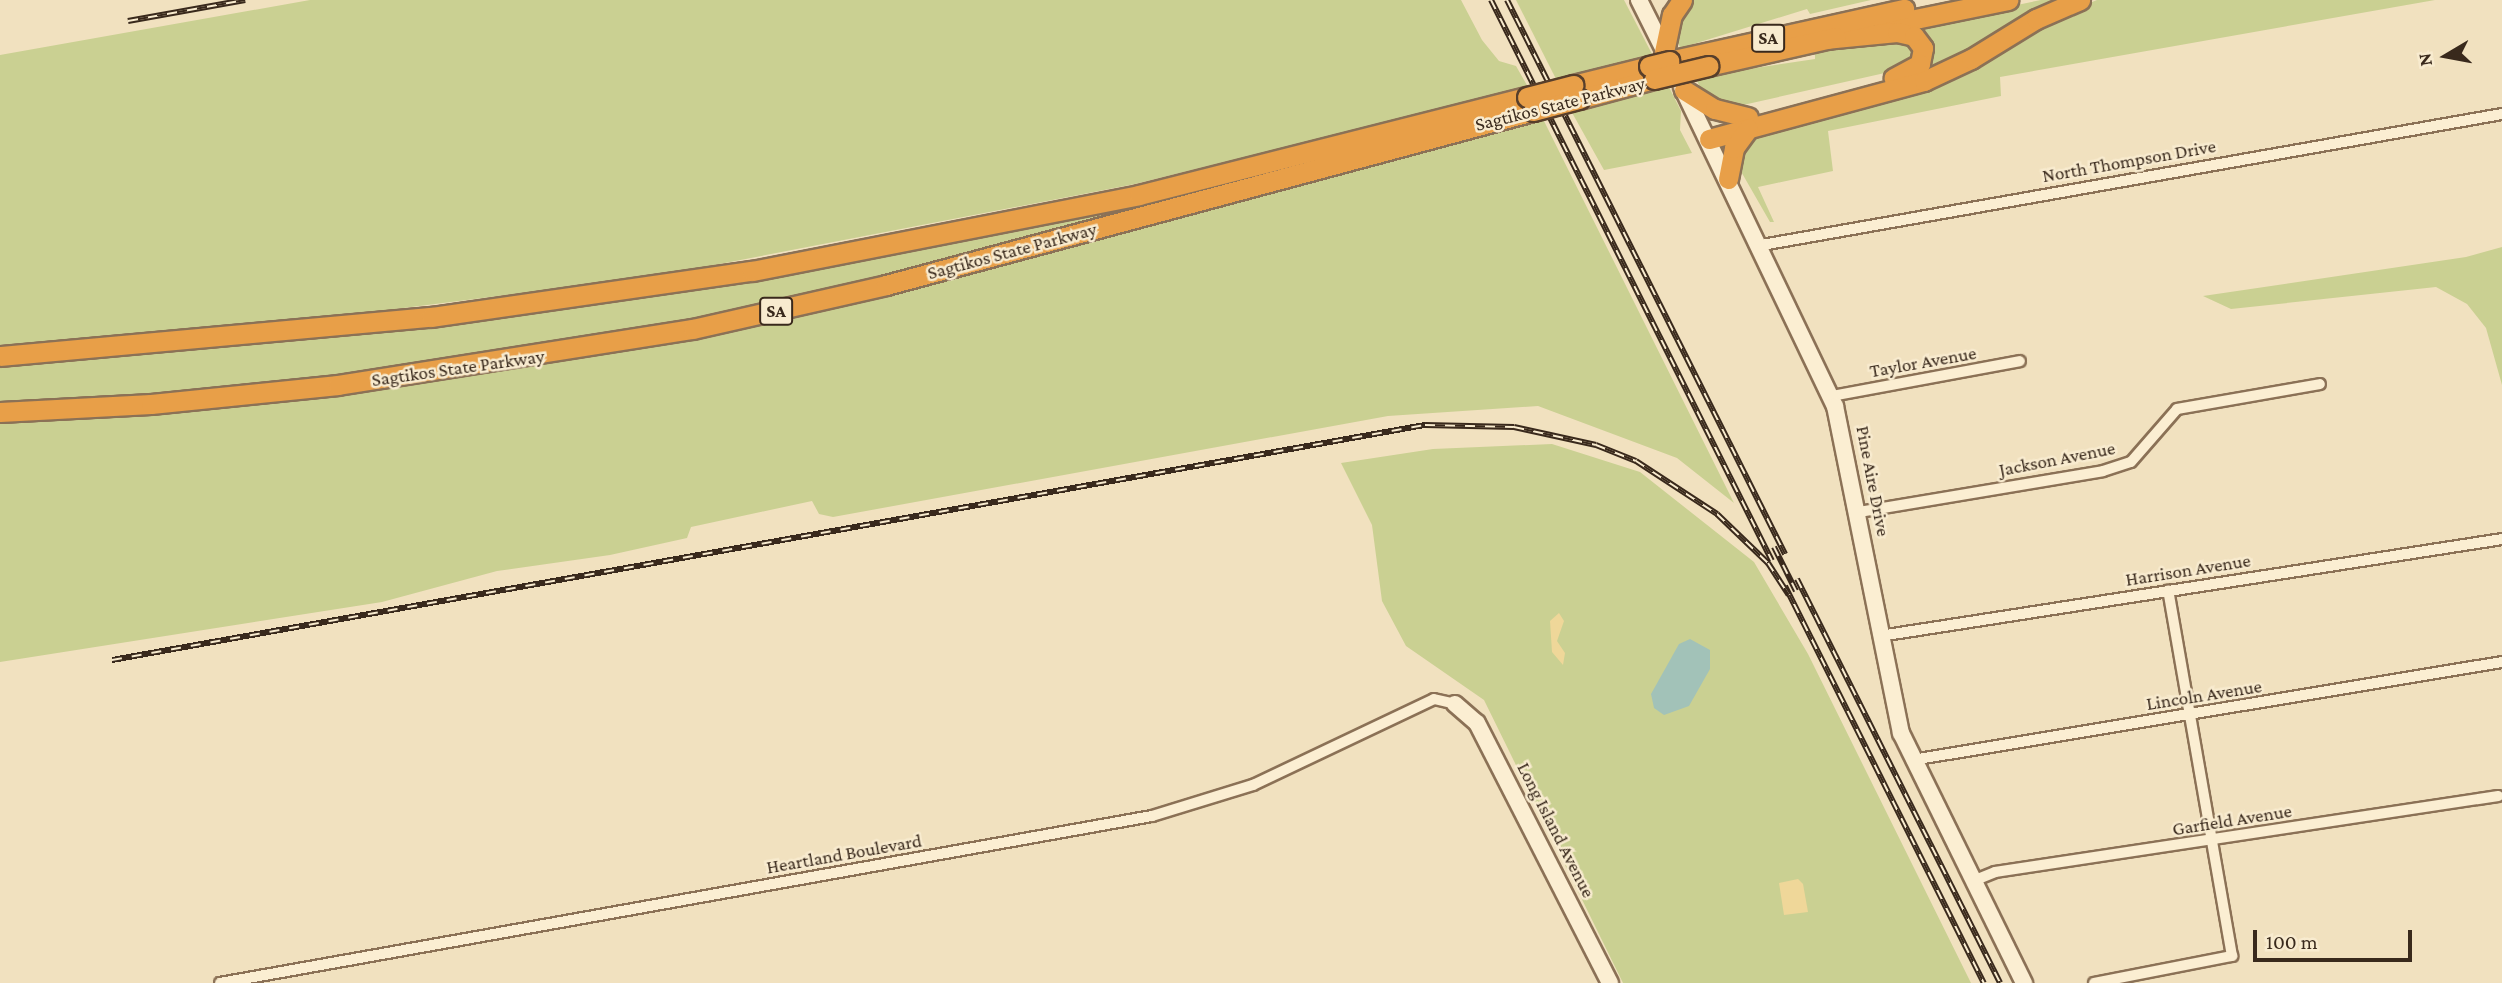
<!DOCTYPE html>
<style>
body{margin:0}
#map{position:relative;width:2502px;height:983px;overflow:hidden;background:#f1e1bf;font-family:"Crimson Pro",serif}
div>[style]{position:absolute}
.green>*{inset:0;background:#cad092}
.sand>*{inset:0;background:#efd799}
.water>*{inset:0;background:#a2c2b8}
.roads{filter:drop-shadow(2px 0 #8b7156) drop-shadow(-2px 0 #8b7156) drop-shadow(0 2px #8b7156) drop-shadow(0 -2px #8b7156)}
.street>*{height:10px;margin:-5px;padding:0 5px;transform-origin:5px;border-radius:5px;background:#fbeed2}
.secondary>*{height:16px;margin:-8px;padding:0 8px;transform-origin:8px;border-radius:8px;background:#fbeed2}
.highway>*{height:19px;margin:-9.5px;padding:0 9.5px;transform-origin:9.5px;border-radius:9.5px;background:#e89f48}
.rail>*{height:6px;margin-top:-3px;transform-origin:0;background:repeating-linear-gradient(90deg,#f8ebcf 0 10px,#39291c 0 20px);box-sizing:border-box;border-block:2px solid #39291c}
.bridges{filter:drop-shadow(2px 0 #583f2b) drop-shadow(-2px 0 #583f2b) drop-shadow(0 2px #583f2b) drop-shadow(0 -2px #583f2b)}
.highway-bridge>*{height:19px;margin:-9.5px;padding:0 9.5px;transform-origin:9.5px;border-radius:9.5px;background:#e89f48}
span{translate:-50% -50%;white-space:nowrap;text-align:center;line-height:1.15;-webkit-text-stroke:5px #f8ebcf;paint-order:stroke}
.shield-label span{padding:2px 5px;background:#f8ebcf;border:2px solid;border-radius:5px;-webkit-text-stroke-width:0}
.shield-label{font-size:18px;color:#39291c;font-weight:700}
.street-label{font-size:19px;color:#39291c}
.north{position:absolute;left:2411px;top:21px;width:70px;height:70px;-webkit-text-stroke:5px #f8ebcf;paint-order:stroke;rotate:260deg;font-size:19px;font-weight:700;line-height:28px;text-align:center;color:#39291c}
.north::after{content:'';display:block;margin:auto;width:24px;height:32px;background:#39291c;clip-path:polygon(50% 0,100% 100%,50% 72%,0 100%)}
.scale{position:absolute;left:2253px;top:930px;width:159px;height:32px;box-sizing:border-box;border:4px solid #39291c;border-top:0;padding-left:9px;font-size:21px;line-height:24px;white-space:nowrap;color:#39291c;-webkit-text-stroke:5px #f8ebcf;paint-order:stroke}
</style>
<div id="map">
<div class="green">
<div style="clip-path:polygon(310px 0,1461px 0,1482px 40px,1499px 61px,1516px 66px,1528px 87px,1135px 184px,657px 276px,317px 319px,0 345px,0 55px)"></div>
<div style="clip-path:polygon(1516px 0,1624px 0,1652px 54px,1556px 79px)"></div>
<div style="clip-path:polygon(1691px 0,1871px 0,1810px 14px,1807px 9px,1687px 46px,1702px 76px,1815px 59px,1815px 52px,1897px 35px,1918px 48px,1907px 68px,1734px 107px,1701px 89px,1678px 43px,1680px 16px)"></div>
<div style="clip-path:polygon(2041px 0,2067px 0,1922px 78px,1911px 27px)"></div>
<div style="clip-path:polygon(2097px 0,2435px 0,2000px 77px,2001px 96px,1828px 131px,1833px 171px,1758px 187px,1774px 222px,1770px 222px,1739px 168px,1739px 154px,1755px 132px,1819px 113px)"></div>
<div style="clip-path:polygon(1668px 85px,1681px 111px,1680px 130px,1692px 153px,1604px 170px,1570px 109px)"></div>
<div style="clip-path:polygon(1542px 117px,1734px 503px,1677px 458px,1538px 406px,1388px 416px,833px 517px,819px 514px,812px 501px,691px 527px,687px 538px,610px 555px,497px 571px,382px 602px,0 662px,0 421px,333px 397px,692px 337px)"></div>
<div style="clip-path:polygon(1169px 197px,1170px 203px,1001px 249px,594px 341px,374px 376px,140px 397px,0 403px,0 364px,363px 334px,587px 305px,794px 272px)"></div>
<div style="clip-path:polygon(2502px 247px,2502px 385px,2486px 328px,2467px 304px,2436px 287px,2231px 309px,2203px 296px,2466px 257px)"></div>
<div style="clip-path:polygon(1552px 444px,1640px 472px,1754px 562px,1808px 654px,1971px 983px,1623px 983px,1484px 700px,1406px 646px,1382px 601px,1372px 525px,1341px 463px,1433px 449px)"></div>
</div>
<div class="sand">
<div style="clip-path:polygon(1559px 613px,1564px 621px,1557px 641px,1565px 653px,1563px 665px,1552px 652px,1550px 621px)"></div>
<div style="clip-path:polygon(1798px 879px,1803px 884px,1808px 912px,1784px 915px,1779px 883px)"></div>
</div>
<div class="water">
<div style="clip-path:polygon(1690px 639px,1710px 650px,1710px 669px,1689px 706px,1664px 715px,1654px 708px,1651px 694px,1679px 644px)"></div>
</div>
<div class="roads">
<div class="street">
<div style="left:1762px;top:245px;width:752px;rotate:-10.04deg"></div>
<div style="left:1832px;top:396px;width:191px;rotate:-10.5deg"></div>
<div style="left:1859px;top:512px;width:247px;rotate:-9.5deg"></div>
<div style="left:2103px;top:471px;width:29px;rotate:-18deg"></div>
<div style="left:2131px;top:462px;width:70px;rotate:-49deg"></div>
<div style="left:2177px;top:409px;width:145px;rotate:-9.9deg"></div>
<div style="left:1880px;top:636px;width:630px;rotate:-8.86deg"></div>
<div style="left:1912px;top:760px;width:598px;rotate:-9.43deg"></div>
<div style="left:1973px;top:881px;width:24px;rotate:-22deg"></div>
<div style="left:1995px;top:872px;width:509px;rotate:-8.59deg"></div>
<div style="left:220px;top:983px;width:947px;rotate:-10.16deg"></div>
<div style="left:1152px;top:816px;width:106px;rotate:-17.1deg"></div>
<div style="left:1253px;top:785px;width:200px;rotate:-25.4deg"></div>
<div style="left:1434px;top:699px;width:22px;rotate:13deg"></div>
<div style="left:2094px;top:983px;width:141px;rotate:-11.1deg"></div>
<div style="left:2232px;top:956px;width:371px;rotate:-99.9deg"></div>
</div>
<div class="secondary">
<div style="left:1639px;top:0;width:60px;rotate:63.4deg"></div>
<div style="left:1682px;top:87px;width:354px;rotate:64.4deg"></div>
<div style="left:1835px;top:406px;width:334px;rotate:78.6deg"></div>
<div style="left:1901px;top:733px;width:279px;rotate:63.8deg"></div>
<div style="left:1455px;top:704px;width:29px;rotate:41deg"></div>
<div style="left:1477px;top:723px;width:292px;rotate:62.9deg"></div>
</div>
<div class="highway">
<div style="left:1886px;top:25px;width:125px;rotate:-11.6deg"></div>
<div style="left:1825px;top:39px;width:72px;rotate:-5.6deg"></div>
<div style="left:1897px;top:32px;width:17px;rotate:13deg"></div>
<div style="left:1914px;top:36px;width:15px;rotate:53deg"></div>
<div style="left:1923px;top:48px;width:16px;rotate:101deg"></div>
<div style="left:1920px;top:64px;width:30px;rotate:152deg"></div>
<div style="left:1664px;top:52px;width:38px;rotate:-78deg"></div>
<div style="left:1672px;top:15px;width:18px;rotate:-56deg"></div>
<div style="left:1669px;top:61px;width:241px;rotate:-12.5deg"></div>
<div style="left:1708px;top:66px;width:131px;rotate:-12.8deg"></div>
<div style="left:1573px;top:85px;width:78px;rotate:-14deg"></div>
<div style="left:1684px;top:90px;width:36px;rotate:32deg"></div>
<div style="left:1715px;top:109px;width:34px;rotate:14deg"></div>
<div style="left:1579px;top:99px;width:78px;rotate:-14.9deg"></div>
<div style="left:1709px;top:139px;width:223px;rotate:-15.1deg"></div>
<div style="left:1924px;top:81px;width:52px;rotate:-25.1deg"></div>
<div style="left:1971px;top:59px;width:76px;rotate:-31.6deg"></div>
<div style="left:2036px;top:19px;width:48px;rotate:-23.4deg"></div>
<div style="left:1728px;top:179px;width:32px;rotate:-79deg"></div>
<div style="left:1734px;top:148px;width:24px;rotate:-54deg"></div>
<div style="left:0;top:356px;width:433px;rotate:-5.2deg"></div>
<div style="left:431px;top:317px;width:324px;rotate:-8.2deg"></div>
<div style="left:752px;top:271px;width:394px;rotate:-11.1deg"></div>
<div style="left:1139px;top:195px;width:400px;rotate:-14.2deg"></div>
<div style="left:0;top:412px;width:151px;rotate:-3deg"></div>
<div style="left:151px;top:404px;width:188px;rotate:-5.8deg"></div>
<div style="left:338px;top:385px;width:359px;rotate:-9deg"></div>
<div style="left:693px;top:329px;width:198px;rotate:-12.8deg"></div>
<div style="left:886px;top:285px;width:670px;rotate:-15.05deg"></div>
</div>
</div>
<div class="rail">
<div style="left:1491px;top:0;width:627px;rotate:63.39deg"></div>
<div style="left:1507px;top:0;width:620px;rotate:63.35deg"></div>
<div style="left:128px;top:21px;width:119px;rotate:-10.2deg"></div>
<div style="left:1774px;top:547px;width:49px;rotate:63.4deg"></div>
<div style="left:1797px;top:579px;width:452px;rotate:63.3deg"></div>
<div style="left:1785px;top:586px;width:444px;rotate:63.4deg"></div>
<div style="left:112px;top:660px;width:1334px;rotate:-10.15deg"></div>
<div style="left:1425px;top:425px;width:89px;rotate:1.3deg"></div>
<div style="left:1514px;top:427px;width:84px;rotate:12.4deg"></div>
<div style="left:1596px;top:445px;width:43px;rotate:21.8deg"></div>
<div style="left:1636px;top:461px;width:97px;rotate:33.2deg"></div>
<div style="left:1717px;top:514px;width:71px;rotate:43.9deg"></div>
<div style="left:1768px;top:563px;width:38px;rotate:57deg"></div>
</div>
<div class="bridges">
<div class="highway-bridge">
<div style="left:1649px;top:66px;width:21px;rotate:-14deg"></div>
<div style="left:1654px;top:79px;width:56px;rotate:-13.5deg"></div>
<div style="left:1527px;top:97px;width:48px;rotate:-14.6deg"></div>
<div style="left:1533px;top:111px;width:48px;rotate:-14.6deg"></div>
</div>
</div>
<div class="shield-label">
<span style="left:1768px;top:38px">SA</span>
<span style="left:776px;top:311px">SA</span>
</div>
<div class="street-label">
<span style="left:1560px;top:104px;rotate:-14deg">Sagtikos State Parkway</span>
<span style="left:2129px;top:161px;rotate:-10deg">North Thompson Drive</span>
<span style="left:1012px;top:251px;rotate:-15deg">Sagtikos State Parkway</span>
<span style="left:1923px;top:362px;rotate:-10deg">Taylor Avenue</span>
<span style="left:458px;top:368px;rotate:-8deg">Sagtikos State Parkway</span>
<span style="left:2057px;top:459px;rotate:-11deg">Jackson Avenue</span>
<span style="left:1873px;top:481px;rotate:79deg">Pine Aire Drive</span>
<span style="left:2188px;top:570px;rotate:-9deg">Harrison Avenue</span>
<span style="left:2204px;top:695px;rotate:-9deg">Lincoln Avenue</span>
<span style="left:2232px;top:820px;rotate:-9deg">Garfield Avenue</span>
<span style="left:1556px;top:830px;rotate:63deg">Long Island Avenue</span>
<span style="left:844px;top:854px;rotate:-10deg">Heartland Boulevard</span>
</div>
<div class="north">N</div>
<div class="scale">100 m</div>
</div>
